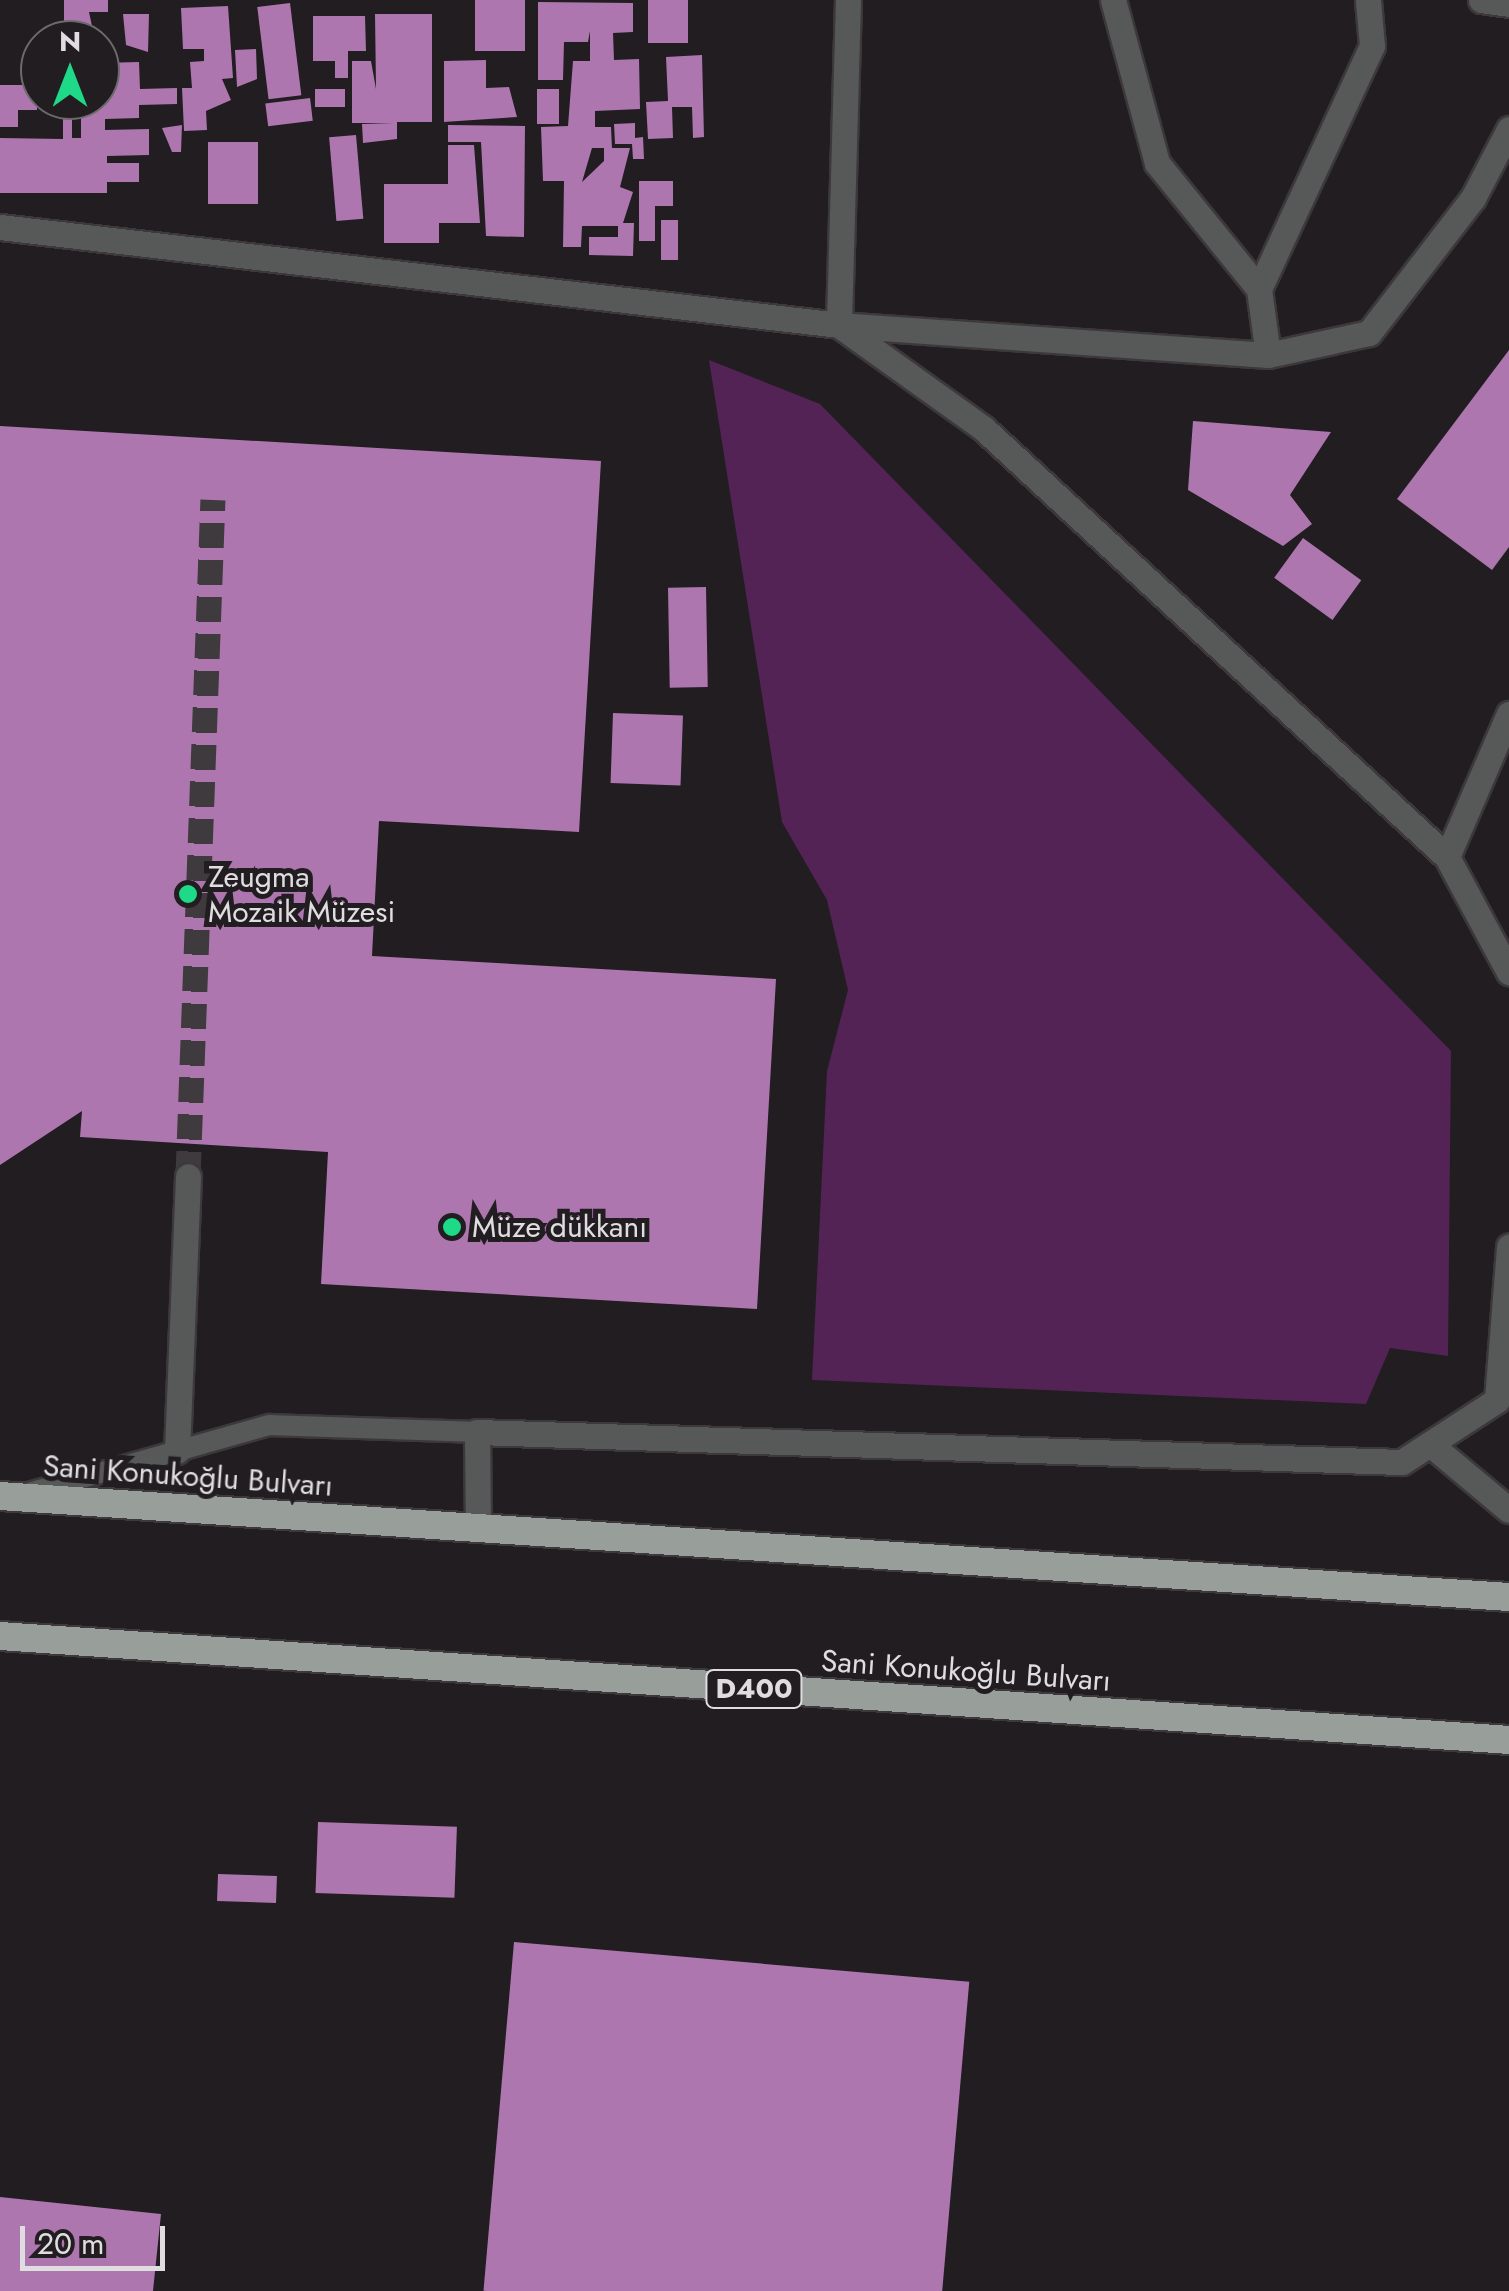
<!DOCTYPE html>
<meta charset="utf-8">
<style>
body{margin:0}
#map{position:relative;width:1509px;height:2291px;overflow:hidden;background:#211d21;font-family:Jost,sans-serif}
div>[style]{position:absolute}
.green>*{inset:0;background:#532356}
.building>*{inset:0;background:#ad76af;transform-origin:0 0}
.pedestrian-tunnel>*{height:25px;margin-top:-12.5px;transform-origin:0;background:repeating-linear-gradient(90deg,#3e3a3e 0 25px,transparent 0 37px)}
.roads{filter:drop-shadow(2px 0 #3c383c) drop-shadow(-2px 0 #3c383c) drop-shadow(0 2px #3c383c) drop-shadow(0 -2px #3c383c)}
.service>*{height:20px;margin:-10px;padding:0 10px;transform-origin:10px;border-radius:10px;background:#565957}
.pedestrian>*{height:25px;margin:-12.5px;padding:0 12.5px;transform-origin:12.5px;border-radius:12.5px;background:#565957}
.minor>*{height:25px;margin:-12.5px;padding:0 12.5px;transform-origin:12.5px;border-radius:12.5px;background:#565957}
.trunk>*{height:28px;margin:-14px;padding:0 14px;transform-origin:14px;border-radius:14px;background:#989e9a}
.dots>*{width:28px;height:28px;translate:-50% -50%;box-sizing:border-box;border:5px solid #211d21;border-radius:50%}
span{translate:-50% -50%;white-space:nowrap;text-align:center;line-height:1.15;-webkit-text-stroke:10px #211d21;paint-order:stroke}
.shield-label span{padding:2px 8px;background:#211d21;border:2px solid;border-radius:8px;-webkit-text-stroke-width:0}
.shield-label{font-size:28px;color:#e0dde0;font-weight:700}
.poi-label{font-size:30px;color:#e0dde0}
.left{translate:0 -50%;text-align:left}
.street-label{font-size:30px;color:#e0dde0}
.north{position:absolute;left:20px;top:20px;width:100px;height:100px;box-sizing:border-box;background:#211d21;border:2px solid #6d6a6d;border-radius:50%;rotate:0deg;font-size:28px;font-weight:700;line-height:40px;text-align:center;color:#e0dde0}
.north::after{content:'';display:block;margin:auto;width:35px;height:45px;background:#1dd988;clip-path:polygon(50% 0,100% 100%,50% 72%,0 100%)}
.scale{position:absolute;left:20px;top:2226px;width:145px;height:45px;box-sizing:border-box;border:5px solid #e0dde0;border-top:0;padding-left:12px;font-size:30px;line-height:35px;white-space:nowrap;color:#e0dde0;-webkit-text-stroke:8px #211d21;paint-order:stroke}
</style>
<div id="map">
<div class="green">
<div style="clip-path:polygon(709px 360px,820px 404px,1451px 1051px,1448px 1356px,1390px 1348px,1366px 1404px,812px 1380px,827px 1071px,848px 990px,827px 900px,782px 822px)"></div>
</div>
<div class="building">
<div style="clip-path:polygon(64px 0,108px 0,108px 12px,89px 12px,95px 40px,64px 40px)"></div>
<div style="left:475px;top:0;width:50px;height:51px"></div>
<div style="left:648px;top:0;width:40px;height:43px"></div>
<div style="clip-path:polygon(evenodd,538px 2px,633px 3px,633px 32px,613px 33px,614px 60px,639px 59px,640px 109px,595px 111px,595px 127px,611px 127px,612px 148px,630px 148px,620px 187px,633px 192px,623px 223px,634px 223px,633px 256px,589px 255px,589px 237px,618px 237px,618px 226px,582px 226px,581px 247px,563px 247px,564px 181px,543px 181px,541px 127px,568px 126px,573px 61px,590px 61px,590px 31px,588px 42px,564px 42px,563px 80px,538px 80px,538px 2px,592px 148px,604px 148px,604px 161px,582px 182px,592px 148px)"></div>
<div style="left:290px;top:3px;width:93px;height:33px;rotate:83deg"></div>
<div style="clip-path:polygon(228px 6px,233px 78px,222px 79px,231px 100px,206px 111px,207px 130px,184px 131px,182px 88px,192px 88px,190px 62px,204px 61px,204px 49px,183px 49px,181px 8px)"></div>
<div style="clip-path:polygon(123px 14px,149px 14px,148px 52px,126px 45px)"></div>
<div style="clip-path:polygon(375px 14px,432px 14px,432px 122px,397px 122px,397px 139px,363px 143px,362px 124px,393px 123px,352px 123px,352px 61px,371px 61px,376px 89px)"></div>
<div style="clip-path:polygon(313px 16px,365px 16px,366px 51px,348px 51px,348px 78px,335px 78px,335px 61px,313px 61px)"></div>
<div style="clip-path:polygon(256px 49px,257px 79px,237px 87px,235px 50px)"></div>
<div style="clip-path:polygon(702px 55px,704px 137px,693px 138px,692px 107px,672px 107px,673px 138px,648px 139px,646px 102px,668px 101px,666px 57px)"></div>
<div style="clip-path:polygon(486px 60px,486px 88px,509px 87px,517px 117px,444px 122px,444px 61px)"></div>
<div style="clip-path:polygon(139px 62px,140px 89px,177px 88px,177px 104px,139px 105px,139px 118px,105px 119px,105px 130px,149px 129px,149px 155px,107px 156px,107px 163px,139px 163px,139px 182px,107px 182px,107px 193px,0 193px,0 138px,63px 139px,63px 100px,72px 100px,72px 138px,81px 138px,81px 105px,101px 105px,100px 63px)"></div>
<div style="clip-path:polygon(0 85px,37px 85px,37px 110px,18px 110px,18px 127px,0 127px)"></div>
<div style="left:315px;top:89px;width:30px;height:18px"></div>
<div style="left:537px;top:89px;width:22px;height:35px"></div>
<div style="left:310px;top:98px;width:23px;height:45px;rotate:83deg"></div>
<div style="clip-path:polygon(635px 123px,635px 138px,643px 137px,644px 159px,633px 159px,632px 144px,615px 144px,614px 124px)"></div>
<div style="clip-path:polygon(182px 125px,181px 152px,172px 152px,162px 128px)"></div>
<div style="clip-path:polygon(448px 125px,525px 126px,524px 237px,486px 236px,481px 142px,448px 142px)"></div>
<div style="left:356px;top:135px;width:84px;height:27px;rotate:85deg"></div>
<div style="left:208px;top:142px;width:50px;height:62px"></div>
<div style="clip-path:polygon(448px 145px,474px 145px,480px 223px,439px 223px,439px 243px,384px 243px,384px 184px,448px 184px)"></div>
<div style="clip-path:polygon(639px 181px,673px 181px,673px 206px,655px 206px,655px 241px,639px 241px)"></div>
<div style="left:661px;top:220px;width:17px;height:40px"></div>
<div style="clip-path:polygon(1509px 350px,1509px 547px,1492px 570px,1397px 499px)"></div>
<div style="clip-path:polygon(1193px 421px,1331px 432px,1290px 495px,1312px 524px,1283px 546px,1188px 490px)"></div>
<div style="clip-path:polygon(0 426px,601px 461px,579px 832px,379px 821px,372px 956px,776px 979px,757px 1309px,321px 1284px,328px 1152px,80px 1137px,82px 1111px,0 1165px)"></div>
<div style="left:1303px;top:538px;width:72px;height:49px;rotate:36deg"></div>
<div style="left:706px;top:587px;width:100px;height:38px;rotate:89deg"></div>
<div style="left:613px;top:713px;width:70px;height:70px;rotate:2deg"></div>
<div style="left:318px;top:1822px;width:139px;height:71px;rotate:2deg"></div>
<div style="left:218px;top:1874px;width:59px;height:27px;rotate:2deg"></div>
<div style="left:514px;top:1942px;width:457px;height:350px;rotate:5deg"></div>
<div style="clip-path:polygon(0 2197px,161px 2214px,153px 2291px,0 2291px)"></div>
</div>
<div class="pedestrian-tunnel">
<div style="left:188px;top:1176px;width:677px;rotate:-87.89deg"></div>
</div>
<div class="roads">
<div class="service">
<div style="left:29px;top:1493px;width:250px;rotate:-15.8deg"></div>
<div style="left:270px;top:1425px;width:207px;rotate:1.9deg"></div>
</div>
<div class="pedestrian">
<div style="left:177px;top:1451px;width:275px;rotate:-87.7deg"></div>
</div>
<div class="minor">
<div style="left:848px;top:0;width:325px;rotate:91.6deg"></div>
<div style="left:839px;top:325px;width:178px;rotate:35.6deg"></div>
<div style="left:984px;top:429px;width:631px;rotate:42.75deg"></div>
<div style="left:1447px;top:857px;width:131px;rotate:61.7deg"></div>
<div style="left:1113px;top:0;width:169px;rotate:74.9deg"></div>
<div style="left:1157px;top:163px;width:162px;rotate:51deg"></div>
<div style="left:1481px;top:0;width:28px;rotate:8deg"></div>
<div style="left:0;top:227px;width:845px;rotate:6.66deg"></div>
<div style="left:839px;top:325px;width:430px;rotate:4deg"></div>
<div style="left:1268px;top:355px;width:103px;rotate:-12.3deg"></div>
<div style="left:1369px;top:333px;width:170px;rotate:-52.4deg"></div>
<div style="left:1473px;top:198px;width:78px;rotate:-62.4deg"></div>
<div style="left:1268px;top:355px;width:67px;rotate:-97.8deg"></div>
<div style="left:1259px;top:289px;width:268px;rotate:-65.1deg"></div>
<div style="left:1372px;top:46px;width:46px;rotate:-95deg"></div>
<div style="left:1447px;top:857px;width:156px;rotate:-66.6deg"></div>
<div style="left:1430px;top:1444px;width:103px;rotate:39.9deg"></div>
<div style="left:478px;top:1529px;width:97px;rotate:-90.6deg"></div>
<div style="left:477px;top:1432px;width:925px;rotate:1.86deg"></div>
<div style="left:1402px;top:1462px;width:113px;rotate:-33.1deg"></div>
<div style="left:1497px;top:1400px;width:154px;rotate:-85.5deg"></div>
</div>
<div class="trunk">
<div style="left:0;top:1496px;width:1512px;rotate:3.83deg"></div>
<div style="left:0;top:1636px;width:1513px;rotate:3.94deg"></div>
</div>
</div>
<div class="dots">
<div style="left:188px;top:894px;background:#1dd988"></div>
<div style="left:452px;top:1227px;background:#1dd988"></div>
</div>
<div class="shield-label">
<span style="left:754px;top:1689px">D400</span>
</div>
<div class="poi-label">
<span class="left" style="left:208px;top:894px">Zeugma<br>Mozaik Müzesi</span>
<span class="left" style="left:472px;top:1227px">Müze dükkanı</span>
</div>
<div class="street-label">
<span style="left:188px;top:1476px;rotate:4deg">Sani Konukoğlu Bulvarı</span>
<span style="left:966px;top:1671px;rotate:4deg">Sani Konukoğlu Bulvarı</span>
</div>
<div class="north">N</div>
<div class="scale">20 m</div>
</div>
